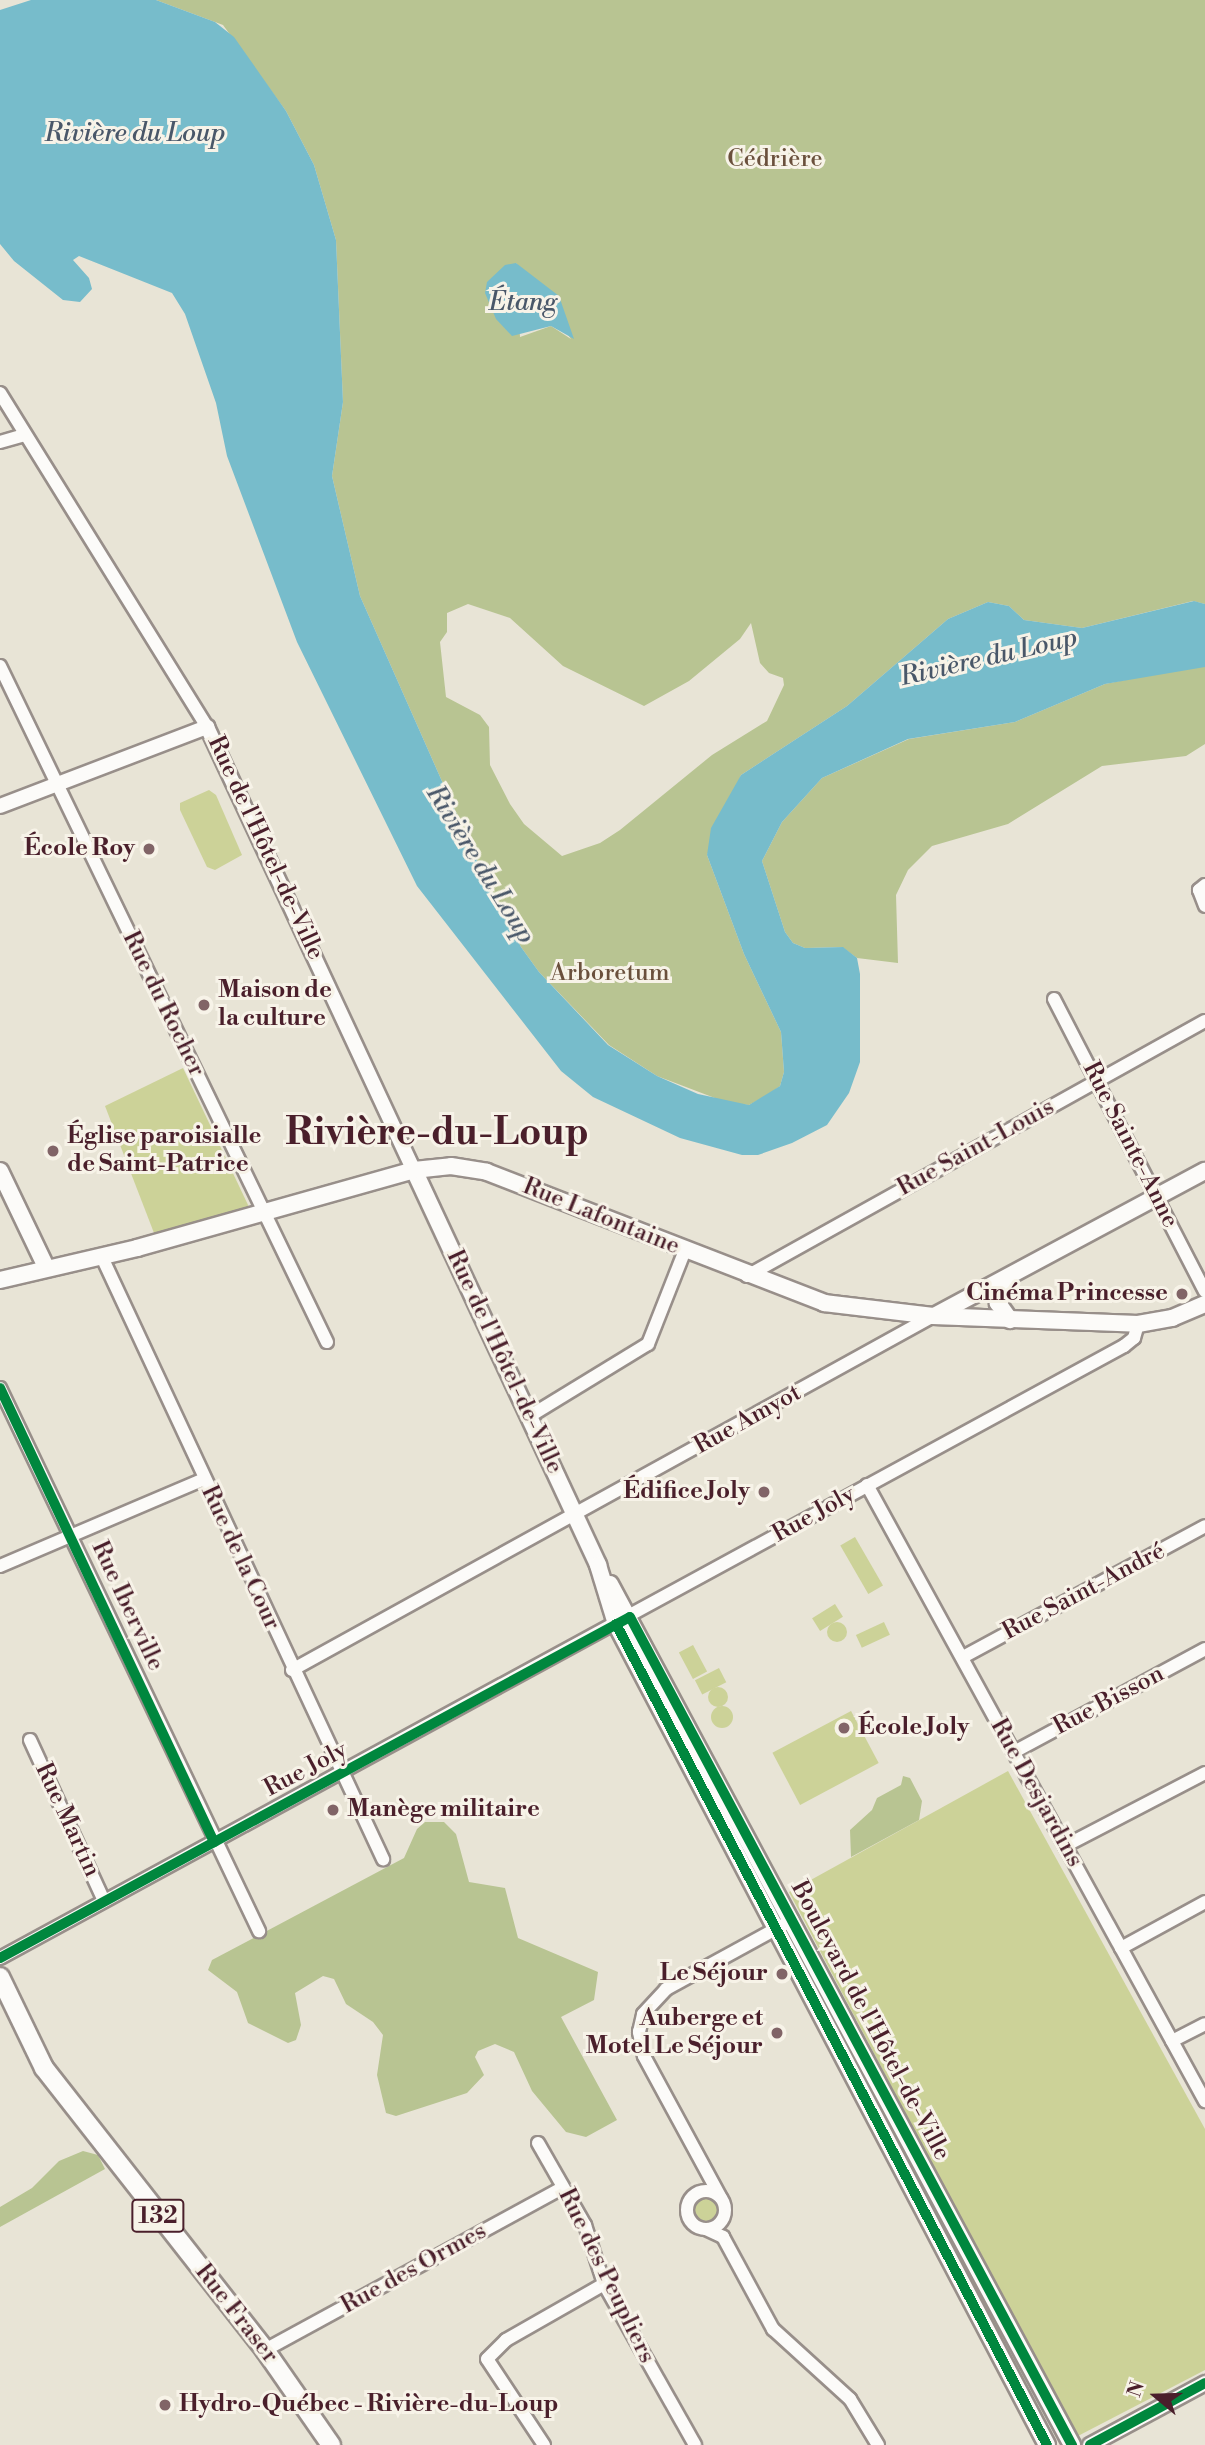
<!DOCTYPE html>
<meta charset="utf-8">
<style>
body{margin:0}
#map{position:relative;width:1205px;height:2445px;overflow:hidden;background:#e8e4d6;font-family:"Libre Bodoni",serif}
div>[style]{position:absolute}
.green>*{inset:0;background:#ccd298;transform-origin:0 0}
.round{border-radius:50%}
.forest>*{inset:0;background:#b8c492}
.water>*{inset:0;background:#77bccb}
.roads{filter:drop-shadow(2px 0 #988f8a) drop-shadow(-2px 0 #988f8a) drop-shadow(0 2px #988f8a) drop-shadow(0 -2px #988f8a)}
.minor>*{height:12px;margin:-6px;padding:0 6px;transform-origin:6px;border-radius:6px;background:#fcfbf9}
.minor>.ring{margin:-6px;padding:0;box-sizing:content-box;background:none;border:12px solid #fcfbf9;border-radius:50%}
.tertiary>*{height:14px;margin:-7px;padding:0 7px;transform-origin:7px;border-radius:7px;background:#fcfbf9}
.secondary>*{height:16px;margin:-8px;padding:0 8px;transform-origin:8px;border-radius:8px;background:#fcfbf9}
.primary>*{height:18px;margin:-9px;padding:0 9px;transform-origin:9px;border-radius:9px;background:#fcfbf9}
.cycleway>*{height:10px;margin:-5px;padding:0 5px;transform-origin:5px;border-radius:5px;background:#00873e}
.dots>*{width:19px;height:19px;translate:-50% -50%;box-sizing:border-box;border:4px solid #f7f3e8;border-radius:50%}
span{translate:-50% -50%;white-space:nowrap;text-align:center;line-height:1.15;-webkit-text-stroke:6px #f7f3e8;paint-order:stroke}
.shield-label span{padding:2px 5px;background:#f7f3e8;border:2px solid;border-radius:5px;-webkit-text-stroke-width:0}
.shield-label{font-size:23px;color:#4a1f2b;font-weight:700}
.park-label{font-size:24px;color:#6a503c}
.street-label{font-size:24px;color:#4a1f2b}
.poi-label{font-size:24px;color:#4a1f2b;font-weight:700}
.right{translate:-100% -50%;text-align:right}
.left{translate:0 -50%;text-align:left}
.water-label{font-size:26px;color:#495769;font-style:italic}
.town-label{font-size:38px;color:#4a1f2b;font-weight:700}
.north{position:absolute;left:1121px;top:2361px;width:70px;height:70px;-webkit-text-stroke:5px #f7f3e8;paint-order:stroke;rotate:289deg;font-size:19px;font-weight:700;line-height:28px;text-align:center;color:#4a1f2b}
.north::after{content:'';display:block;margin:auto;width:24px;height:32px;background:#4a1f2b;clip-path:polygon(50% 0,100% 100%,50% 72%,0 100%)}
</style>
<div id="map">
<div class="green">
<div style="clip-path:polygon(209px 790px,216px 795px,242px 855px,215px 870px,207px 867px,180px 810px,180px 803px)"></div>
<div style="clip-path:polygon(183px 1068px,249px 1207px,154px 1233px,105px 1106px)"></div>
<div style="left:855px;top:1537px;width:56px;height:17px;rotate:60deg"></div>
<div style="left:835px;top:1604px;width:15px;height:27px;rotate:58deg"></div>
<div class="round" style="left:827px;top:1622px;width:20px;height:20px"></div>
<div style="left:884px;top:1622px;width:14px;height:31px;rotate:65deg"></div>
<div style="left:693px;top:1645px;width:30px;height:16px;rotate:62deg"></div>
<div style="left:719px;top:1668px;width:16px;height:27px;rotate:63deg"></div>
<div class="round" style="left:708px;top:1687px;width:20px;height:20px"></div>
<div class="round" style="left:711px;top:1706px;width:22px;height:22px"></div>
<div style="left:851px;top:1711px;width:59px;height:89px;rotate:62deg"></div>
<div style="clip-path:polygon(1008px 1771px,1205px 2129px,1205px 2370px,1076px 2437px,789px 1892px)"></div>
<div class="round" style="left:694px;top:2197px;width:24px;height:24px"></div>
</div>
<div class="forest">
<div style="clip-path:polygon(evenodd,156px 0,1205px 0,1205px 604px,1193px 601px,1082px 628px,1024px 620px,1009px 606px,988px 602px,948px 619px,847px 706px,741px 775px,707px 855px,744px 954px,781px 1032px,784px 1072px,780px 1086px,768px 1095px,749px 1105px,728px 1103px,657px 1076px,609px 1045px,539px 972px,521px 947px,483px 874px,360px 596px,332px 476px,343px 402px,336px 240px,314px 165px,286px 111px,223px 25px,156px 0,516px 263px,571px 339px,551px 326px,520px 337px,516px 263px,156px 0,468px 604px,510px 618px,563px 666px,644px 706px,689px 681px,740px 639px,751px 623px,760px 663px,769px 673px,783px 678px,784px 685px,767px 721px,712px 755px,620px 830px,600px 843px,562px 856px,524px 824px,510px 804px,490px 765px,489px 727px,480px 715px,446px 697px,440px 642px,447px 632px,447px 613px,468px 604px)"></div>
<div style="clip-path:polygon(1194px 666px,1205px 667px,1205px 744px,1186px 756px,1102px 766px,1008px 824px,932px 846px,908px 870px,896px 895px,898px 963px,857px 958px,842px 947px,805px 948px,793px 943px,785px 932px,762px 861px,782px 822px,822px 778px,909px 739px,1015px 722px,1105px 684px)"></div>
<div style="clip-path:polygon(903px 1776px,910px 1778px,922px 1801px,919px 1820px,851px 1857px,850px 1830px,872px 1810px,877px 1798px,901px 1785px)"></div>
<div style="clip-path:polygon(425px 1822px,444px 1822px,456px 1834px,469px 1882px,505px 1888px,518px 1938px,598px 1972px,594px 2000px,561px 2017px,617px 2120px,586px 2137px,566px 2132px,532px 2091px,514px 2052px,495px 2044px,478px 2051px,475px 2057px,484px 2075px,467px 2093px,396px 2116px,386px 2113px,377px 2075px,383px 2035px,373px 2022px,346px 2004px,334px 1979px,323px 1976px,295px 1993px,301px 2025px,296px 2040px,288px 2043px,248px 2023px,237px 1992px,208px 1970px,212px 1960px,404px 1858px,417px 1829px)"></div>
<div style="clip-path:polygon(83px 2151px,98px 2155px,105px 2169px,0 2227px,0 2207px,32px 2188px,59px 2161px)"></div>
</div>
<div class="water">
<div style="clip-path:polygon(31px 0,156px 0,215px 22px,234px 37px,286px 111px,314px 165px,336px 240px,343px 402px,332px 476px,360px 596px,483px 874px,521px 947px,539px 972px,608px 1045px,657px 1076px,698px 1094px,749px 1105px,780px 1086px,784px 1072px,781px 1032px,744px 954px,707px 855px,711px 828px,741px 775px,847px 706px,948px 619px,988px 602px,1009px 606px,1024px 620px,1082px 628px,1194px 601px,1205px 604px,1205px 667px,1105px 684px,1015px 722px,908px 739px,822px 778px,782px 822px,762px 861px,785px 932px,793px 943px,805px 948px,843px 947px,857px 958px,860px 974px,860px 1062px,849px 1093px,827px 1125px,792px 1143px,758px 1155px,742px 1155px,680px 1138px,593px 1097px,561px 1071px,417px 886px,297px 642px,227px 456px,216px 403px,185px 314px,172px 293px,79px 256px,73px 260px,89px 278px,92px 289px,80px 302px,63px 300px,14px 261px,0 244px,0 10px)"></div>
<div style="clip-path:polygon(516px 263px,559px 296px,574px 339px,551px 326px,512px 336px,496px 319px,485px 293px,487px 282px,505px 265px)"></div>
</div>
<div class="roads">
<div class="minor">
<div style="left:0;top:393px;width:393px;rotate:58.2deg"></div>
<div style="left:0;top:442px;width:25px;rotate:-16deg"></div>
<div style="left:0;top:666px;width:751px;rotate:64.19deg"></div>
<div style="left:1205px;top:885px;width:8px;rotate:140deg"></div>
<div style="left:1199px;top:890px;width:17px;rotate:69deg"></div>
<div style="left:1054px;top:999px;width:329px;rotate:62.7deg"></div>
<div style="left:101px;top:1255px;width:667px;rotate:64.97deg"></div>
<div style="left:747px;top:1276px;width:524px;rotate:-29.11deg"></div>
<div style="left:0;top:1388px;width:602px;rotate:64.5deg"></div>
<div style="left:530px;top:1416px;width:138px;rotate:-31.4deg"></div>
<div style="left:648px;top:1344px;width:101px;rotate:-68.5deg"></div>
<div style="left:867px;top:1485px;width:703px;rotate:61.25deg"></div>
<div style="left:0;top:1566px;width:222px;rotate:-23.1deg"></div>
<div style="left:963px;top:1657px;width:275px;rotate:-28.4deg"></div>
<div style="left:292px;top:1670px;width:732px;rotate:-28.91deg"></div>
<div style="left:30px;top:1740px;width:177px;rotate:65.3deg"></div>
<div style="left:1014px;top:1752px;width:217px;rotate:-28.3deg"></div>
<div style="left:1065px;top:1846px;width:158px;rotate:-27.5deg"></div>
<div style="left:1121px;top:1948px;width:96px;rotate:-28.7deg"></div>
<div style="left:0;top:1958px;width:1280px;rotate:-28.57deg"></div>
<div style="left:1124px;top:1346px;width:13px;rotate:-39deg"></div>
<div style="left:1134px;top:1338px;width:15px;rotate:-74deg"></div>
<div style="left:1172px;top:2041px;width:37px;rotate:-27deg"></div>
<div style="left:538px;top:2143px;width:95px;rotate:60.2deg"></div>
<div style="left:585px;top:2225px;width:62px;rotate:72.1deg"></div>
<div style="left:604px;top:2284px;width:185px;rotate:60.5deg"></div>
<div class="ring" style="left:687px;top:2191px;width:26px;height:26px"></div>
<div style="left:721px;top:2198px;width:162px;rotate:-118.5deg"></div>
<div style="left:644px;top:2056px;width:25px;rotate:-102deg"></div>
<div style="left:639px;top:2032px;width:18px;rotate:-77deg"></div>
<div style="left:643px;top:2014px;width:34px;rotate:-47deg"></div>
<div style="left:666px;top:1989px;width:144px;rotate:-28.7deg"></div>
<div style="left:706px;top:2229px;width:19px;rotate:25deg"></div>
<div style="left:723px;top:2237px;width:105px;rotate:61.5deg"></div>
<div style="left:773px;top:2329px;width:104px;rotate:42.3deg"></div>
<div style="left:850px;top:2399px;width:54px;rotate:58.7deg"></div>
<div style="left:265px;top:2350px;width:338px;rotate:-28.6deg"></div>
<div style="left:544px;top:2445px;width:103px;rotate:-123.5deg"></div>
<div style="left:487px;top:2359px;width:27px;rotate:-45deg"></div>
<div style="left:506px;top:2340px;width:113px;rotate:-29.7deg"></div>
</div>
<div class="tertiary">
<div style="left:0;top:806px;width:222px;rotate:-20.9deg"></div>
<div style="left:207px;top:727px;width:489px;rotate:65deg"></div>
<div style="left:1090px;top:2445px;width:131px;rotate:-28.3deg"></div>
</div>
<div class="secondary">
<div style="left:414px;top:1170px;width:436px;rotate:65deg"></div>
<div style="left:598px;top:1565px;width:62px;rotate:73deg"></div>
<div style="left:616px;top:1624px;width:927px;rotate:62.3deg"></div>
<div style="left:0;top:1171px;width:106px;rotate:64.4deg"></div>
<div style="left:1007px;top:1279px;width:26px;rotate:111deg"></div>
<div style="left:998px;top:1303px;width:21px;rotate:55deg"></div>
<div style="left:0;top:1280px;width:141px;rotate:-13.1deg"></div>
<div style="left:137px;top:1248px;width:288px;rotate:-15.7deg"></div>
<div style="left:414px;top:1170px;width:37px;rotate:-6deg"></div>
<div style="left:451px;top:1166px;width:36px;rotate:9deg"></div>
<div style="left:487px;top:1172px;width:362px;rotate:21.2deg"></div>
<div style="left:824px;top:1303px;width:110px;rotate:6.8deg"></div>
<div style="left:933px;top:1316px;width:205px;rotate:2.2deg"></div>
<div style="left:1138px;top:1324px;width:35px;rotate:-10deg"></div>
<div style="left:1172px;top:1318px;width:36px;rotate:-23deg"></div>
<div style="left:936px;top:1315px;width:305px;rotate:-28.2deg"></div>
<div style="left:610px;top:1584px;width:977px;rotate:61.78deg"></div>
</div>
<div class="primary">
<div style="left:0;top:1977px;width:101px;rotate:64.2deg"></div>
<div style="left:44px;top:2068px;width:358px;rotate:51.9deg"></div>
<div style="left:265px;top:2350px;width:116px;rotate:55.2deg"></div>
</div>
</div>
<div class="cycleway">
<div style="left:0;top:1388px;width:502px;rotate:64.76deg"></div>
<div style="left:616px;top:1624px;width:927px;rotate:62.3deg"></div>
<div style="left:0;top:1958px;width:716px;rotate:-28.43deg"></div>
<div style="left:630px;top:1617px;width:939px;rotate:61.91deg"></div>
<div style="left:1090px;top:2445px;width:131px;rotate:-28.3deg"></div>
</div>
<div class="dots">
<div style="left:149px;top:849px;background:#816467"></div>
<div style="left:204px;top:1005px;background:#816467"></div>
<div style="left:53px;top:1151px;background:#816467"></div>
<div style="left:1182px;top:1294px;background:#816467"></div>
<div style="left:764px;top:1492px;background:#816467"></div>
<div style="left:844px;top:1728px;background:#816467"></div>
<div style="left:333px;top:1810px;background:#816467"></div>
<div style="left:782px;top:1974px;background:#816467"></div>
<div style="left:777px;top:2033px;background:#816467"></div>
<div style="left:165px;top:2405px;background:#816467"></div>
</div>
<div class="shield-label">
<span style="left:158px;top:2216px">132</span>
</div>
<div class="park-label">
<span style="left:775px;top:160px">Cédrière</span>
<span style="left:610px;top:974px">Arboretum</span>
</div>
<div class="street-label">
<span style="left:265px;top:848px;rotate:65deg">Rue de l'Hôtel-de-Ville</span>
<span style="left:163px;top:1004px;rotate:64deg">Rue du Rocher</span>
<span style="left:1130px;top:1145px;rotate:63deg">Rue Sainte-Anne</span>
<span style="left:976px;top:1148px;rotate:-29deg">Rue Saint-Louis</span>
<span style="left:601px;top:1217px;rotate:22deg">Rue Lafontaine</span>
<span style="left:504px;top:1362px;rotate:65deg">Rue de l'Hôtel-de-Ville</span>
<span style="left:748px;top:1420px;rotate:-29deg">Rue Amyot</span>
<span style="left:814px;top:1515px;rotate:-29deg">Rue Joly</span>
<span style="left:240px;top:1558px;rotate:65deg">Rue de la Cour</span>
<span style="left:1084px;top:1592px;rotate:-28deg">Rue Saint-André</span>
<span style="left:127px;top:1606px;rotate:65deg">Rue Iberville</span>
<span style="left:1109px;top:1701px;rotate:-28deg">Rue Bisson</span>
<span style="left:306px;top:1770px;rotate:-28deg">Rue Joly</span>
<span style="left:1036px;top:1793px;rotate:61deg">Rue Desjardins</span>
<span style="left:67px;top:1820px;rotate:65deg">Rue Martin</span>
<span style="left:870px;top:2021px;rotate:62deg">Boulevard de l'Hôtel-de-Ville</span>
<span style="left:414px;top:2269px;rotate:-29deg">Rue des Ormes</span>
<span style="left:606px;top:2276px;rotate:64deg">Rue des Peupliers</span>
<span style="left:236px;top:2314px;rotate:52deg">Rue Fraser</span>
</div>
<div class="poi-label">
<span class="right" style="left:135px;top:849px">École Roy</span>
<span class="left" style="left:218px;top:1005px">Maison de<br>la culture</span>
<span class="left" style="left:67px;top:1151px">Église paroisialle<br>de Saint-Patrice</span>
<span class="right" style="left:1168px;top:1294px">Cinéma Princesse</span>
<span class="right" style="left:750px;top:1492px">Édifice Joly</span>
<span class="left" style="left:858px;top:1728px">École Joly</span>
<span class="left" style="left:347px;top:1810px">Manège militaire</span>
<span class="right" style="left:768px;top:1974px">Le Séjour</span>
<span class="right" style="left:763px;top:2033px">Auberge et<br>Motel Le Séjour</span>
<span class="left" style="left:179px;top:2405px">Hydro-Québec - Rivière-du-Loup</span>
</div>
<div class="water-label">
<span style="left:135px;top:134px">Rivière du Loup</span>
<span style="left:523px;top:303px">Étang</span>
<span style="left:989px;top:658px;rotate:-13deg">Rivière du Loup</span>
<span style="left:480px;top:865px;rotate:58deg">Rivière du Loup</span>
</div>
<div class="town-label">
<span style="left:437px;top:1133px">Rivière-du-Loup</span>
</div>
<div class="north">N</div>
</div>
